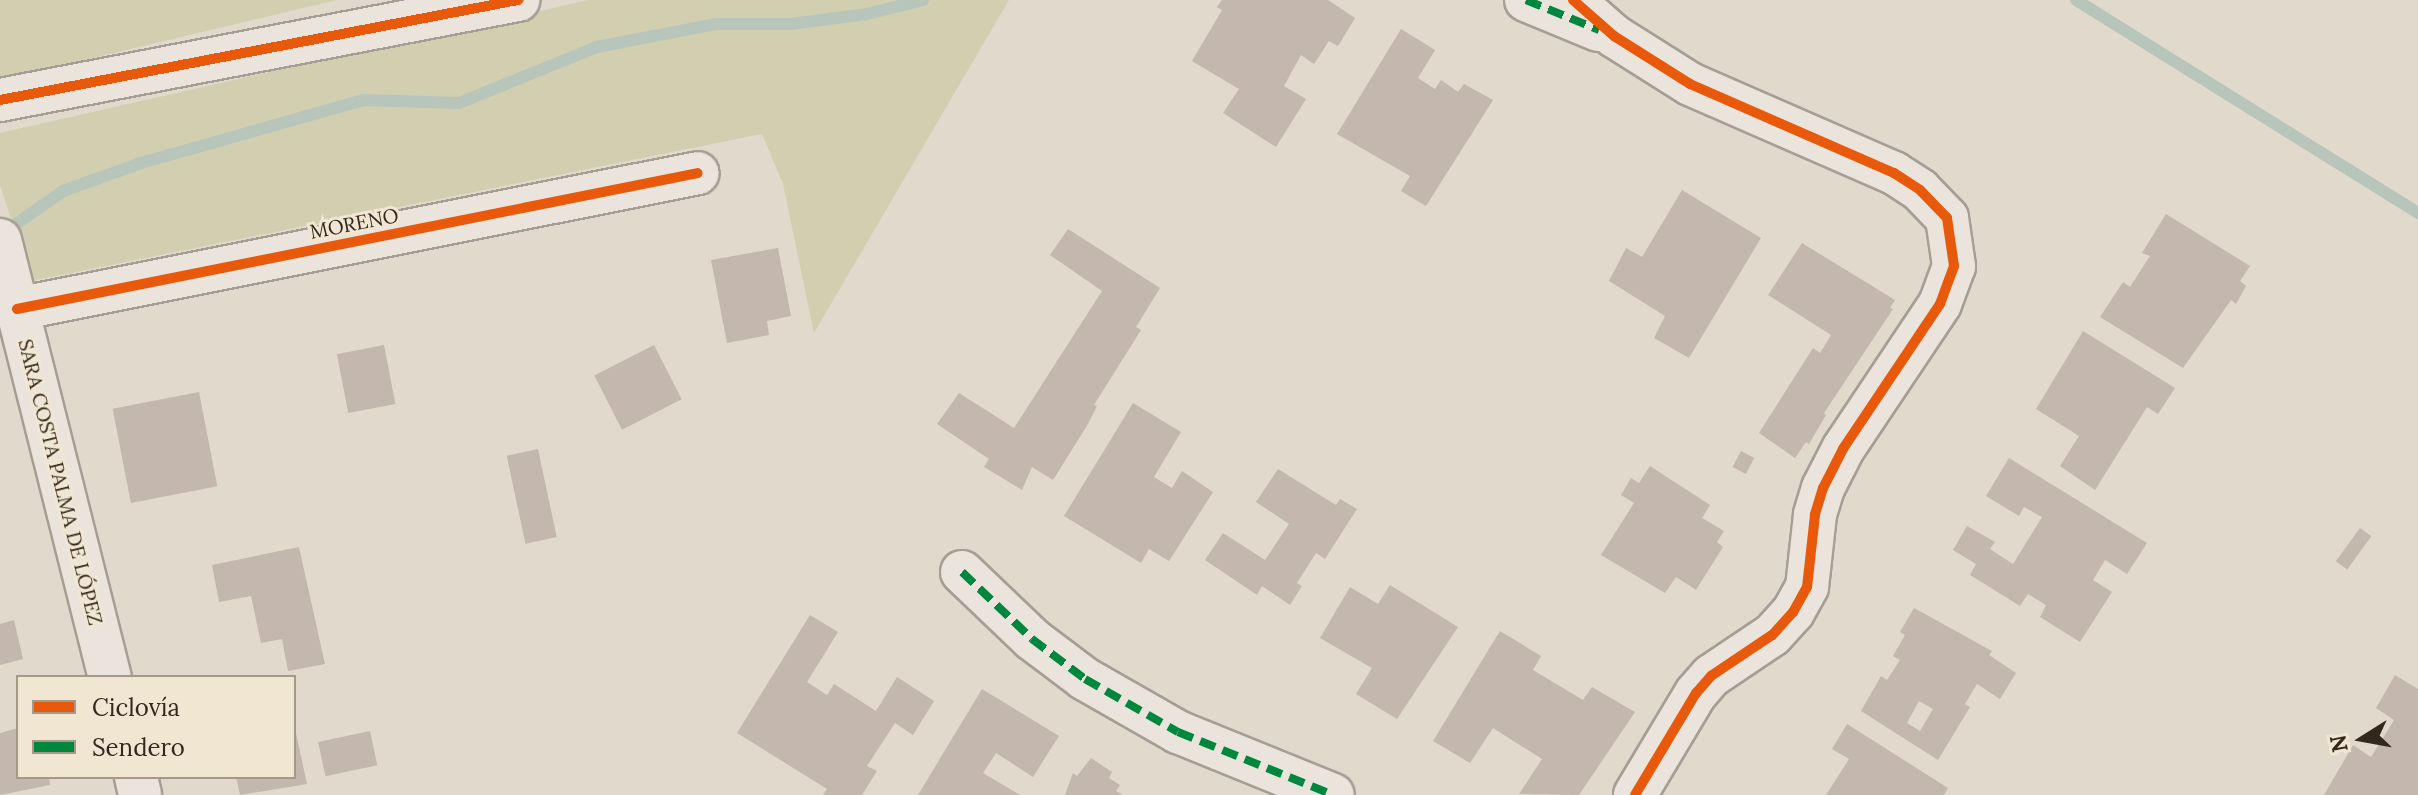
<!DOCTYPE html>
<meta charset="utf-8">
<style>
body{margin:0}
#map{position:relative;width:2418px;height:795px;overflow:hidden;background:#e1d9cb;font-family:Lora,serif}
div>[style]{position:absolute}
.green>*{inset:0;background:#d1cfaf}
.stream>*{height:12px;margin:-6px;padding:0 6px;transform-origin:6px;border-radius:6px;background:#b7c5bb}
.building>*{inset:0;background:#c4b7ad;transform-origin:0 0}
.roads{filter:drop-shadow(2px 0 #a69e95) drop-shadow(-2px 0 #a69e95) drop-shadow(0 2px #a69e95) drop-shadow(0 -2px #a69e95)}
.minor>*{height:42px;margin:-21px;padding:0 21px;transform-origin:21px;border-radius:21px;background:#eae4dc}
.quiet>*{height:8px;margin-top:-4px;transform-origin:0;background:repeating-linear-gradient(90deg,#00873e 0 16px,transparent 0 24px)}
.cycleway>*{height:10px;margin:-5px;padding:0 5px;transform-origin:5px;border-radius:5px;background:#e8590c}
span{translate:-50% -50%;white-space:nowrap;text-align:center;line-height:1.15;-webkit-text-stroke:6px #f1e6d2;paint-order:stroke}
.street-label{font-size:20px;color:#33271e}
.legend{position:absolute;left:16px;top:675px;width:280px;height:104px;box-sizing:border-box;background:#f1e6d2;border:2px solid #a59a8a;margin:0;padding:10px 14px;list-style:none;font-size:24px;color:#33271e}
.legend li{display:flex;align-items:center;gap:16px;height:40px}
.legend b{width:40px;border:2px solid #a59a8a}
.north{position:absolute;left:2322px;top:699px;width:80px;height:80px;-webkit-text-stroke:6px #f1e6d2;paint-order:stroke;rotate:259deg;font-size:22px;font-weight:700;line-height:32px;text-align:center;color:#33271e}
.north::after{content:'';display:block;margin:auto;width:28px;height:36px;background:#33271e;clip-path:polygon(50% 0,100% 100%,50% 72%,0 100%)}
</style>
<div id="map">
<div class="green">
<div style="clip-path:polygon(0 0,337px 0,0 80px)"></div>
<div style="clip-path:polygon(588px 0,1009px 0,814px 333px,783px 184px,762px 134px,31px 281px,0 185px,0 133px)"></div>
</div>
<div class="stream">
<div style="left:2076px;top:0;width:403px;rotate:31.9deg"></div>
<div style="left:12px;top:227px;width:62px;rotate:-35.2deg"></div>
<div style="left:63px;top:191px;width:83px;rotate:-19.7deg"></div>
<div style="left:141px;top:163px;width:231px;rotate:-15.8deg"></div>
<div style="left:363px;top:100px;width:96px;rotate:1.8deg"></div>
<div style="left:459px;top:103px;width:149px;rotate:-22.1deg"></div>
<div style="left:597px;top:47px;width:122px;rotate:-10.9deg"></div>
<div style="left:717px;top:24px;width:73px"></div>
<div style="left:790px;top:24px;width:78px;rotate:-7.4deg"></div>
<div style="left:867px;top:14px;width:58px;rotate:-14deg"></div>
</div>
<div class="building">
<div style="clip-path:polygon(1222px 0,1328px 0,1355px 18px,1338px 46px,1329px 41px,1314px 64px,1301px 55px,1284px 86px,1306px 99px,1276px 147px,1223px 113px,1239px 89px,1192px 61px,1222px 10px,1217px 7px)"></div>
<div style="clip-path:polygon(1401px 29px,1435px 50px,1418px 78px,1435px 89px,1441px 80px,1458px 92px,1464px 84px,1493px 100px,1426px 206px,1401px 191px,1410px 176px,1337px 134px)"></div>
<div style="clip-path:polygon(1682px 190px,1761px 238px,1689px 358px,1654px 338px,1665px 316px,1609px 281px,1626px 248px,1642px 257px)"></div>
<div style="clip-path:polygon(2166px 214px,2250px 266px,2240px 281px,2246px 286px,2236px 304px,2231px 300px,2183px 368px,2100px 317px,2123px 282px,2130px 287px,2150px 256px,2142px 253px)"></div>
<div style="clip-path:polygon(1068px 229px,1160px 288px,1136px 327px,1141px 330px,1094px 405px,1097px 406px,1088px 424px,1053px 480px,1032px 467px,1022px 490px,984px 467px,989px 459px,937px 424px,959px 393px,1014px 428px,1102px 291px,1050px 255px)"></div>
<div style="clip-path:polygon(1802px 243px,1895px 300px,1890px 308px,1893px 309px,1824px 413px,1826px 415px,1809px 444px,1806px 442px,1795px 458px,1759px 433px,1813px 348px,1820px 353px,1831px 335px,1768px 295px)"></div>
<div style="clip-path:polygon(778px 248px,791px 316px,767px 321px,769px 335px,727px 343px,711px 260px)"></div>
<div style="clip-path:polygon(2083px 331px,2175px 388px,2158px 414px,2147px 407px,2095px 490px,2060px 466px,2079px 436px,2036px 409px)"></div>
<div style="left:384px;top:345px;width:60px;height:48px;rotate:79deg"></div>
<div style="left:654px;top:345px;width:61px;height:67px;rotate:63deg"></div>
<div style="left:199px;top:392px;width:96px;height:88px;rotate:79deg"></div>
<div style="clip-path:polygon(1133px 403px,1181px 432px,1154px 477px,1172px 488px,1182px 471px,1213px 492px,1169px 561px,1149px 549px,1141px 563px,1064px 516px)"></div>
<div style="left:538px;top:449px;width:90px;height:32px;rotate:78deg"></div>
<div style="left:1741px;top:451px;width:15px;height:18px;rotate:28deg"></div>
<div style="clip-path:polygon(2009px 458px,2147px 543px,2127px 574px,2105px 560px,2093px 580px,2112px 592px,2080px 642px,2040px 617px,2046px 605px,2028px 594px,2020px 606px,1970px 575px,1976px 564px,1953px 550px,1967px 526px,1995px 542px,1990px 549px,2013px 564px,2042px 517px,2024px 507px,2019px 516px,1986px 496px)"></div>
<div style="clip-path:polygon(1650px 466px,1710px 505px,1702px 518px,1724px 531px,1717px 542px,1723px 547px,1696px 590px,1676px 577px,1665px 593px,1601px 555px,1634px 503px,1621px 495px,1631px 478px,1639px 483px)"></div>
<div style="clip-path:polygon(1278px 469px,1336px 505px,1340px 499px,1357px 509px,1325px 559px,1316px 553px,1297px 583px,1302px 586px,1290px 605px,1262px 586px,1257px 595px,1205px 560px,1223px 533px,1265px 560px,1289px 524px,1256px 502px)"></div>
<div style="left:2360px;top:528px;width:14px;height:41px;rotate:36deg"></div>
<div style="clip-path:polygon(299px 547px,325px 664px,288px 671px,282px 639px,261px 643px,251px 596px,219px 602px,212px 565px)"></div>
<div style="clip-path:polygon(1390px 585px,1458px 627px,1397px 719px,1356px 694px,1372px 668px,1320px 638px,1350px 587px,1378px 604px)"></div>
<div style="clip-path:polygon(evenodd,1914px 608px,1992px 651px,1989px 655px,2016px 673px,2000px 699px,1977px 684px,1965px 704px,1970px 707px,1938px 760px,1861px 711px,1881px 676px,1887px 680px,1900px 660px,1893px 656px,1905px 635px,1900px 632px,1914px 608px,1919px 701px,1933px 709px,1920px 731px,1907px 723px,1919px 701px)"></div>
<div style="clip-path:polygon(810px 615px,838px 632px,807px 682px,827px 695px,834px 684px,876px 711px,897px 677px,934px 701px,913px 735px,895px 723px,867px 766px,877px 771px,862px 795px,823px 795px,827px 789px,737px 733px)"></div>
<div style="clip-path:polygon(14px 620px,23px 659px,0 665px,0 624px)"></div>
<div style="clip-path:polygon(1500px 631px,1541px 656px,1533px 670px,1583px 700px,1592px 687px,1635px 712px,1579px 795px,1519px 794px,1542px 759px,1493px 728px,1470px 763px,1433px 741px)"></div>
<div style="clip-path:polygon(2395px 675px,2418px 689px,2418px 795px,2324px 795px,2353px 745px,2371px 757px,2394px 720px,2376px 708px)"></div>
<div style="clip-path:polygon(982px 689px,1059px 736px,1033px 777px,996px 753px,983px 773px,1020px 795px,918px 795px)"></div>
<div style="clip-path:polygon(294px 724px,307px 784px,240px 795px,236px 777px,294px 777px)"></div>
<div style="clip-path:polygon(1847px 724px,1948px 788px,1944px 795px,1826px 795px,1849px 759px,1832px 749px)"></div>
<div style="clip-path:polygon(18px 728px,18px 777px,49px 777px,50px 785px,0 795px,0 733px)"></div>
<div style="left:370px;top:731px;width:35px;height:53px;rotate:78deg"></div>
<div style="clip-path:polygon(1091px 758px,1112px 772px,1109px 778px,1120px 785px,1116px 791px,1123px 795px,1065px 795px,1073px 773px,1077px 776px)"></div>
</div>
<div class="roads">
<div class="minor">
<div style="left:1526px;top:0;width:78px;rotate:22.6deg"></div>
<div style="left:1573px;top:0;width:55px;rotate:41.3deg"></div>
<div style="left:1614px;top:36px;width:90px;rotate:32.3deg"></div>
<div style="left:1690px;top:84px;width:223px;rotate:23.6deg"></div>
<div style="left:1894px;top:173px;width:31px;rotate:33deg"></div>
<div style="left:1920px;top:190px;width:39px;rotate:46deg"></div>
<div style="left:1947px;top:218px;width:49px;rotate:81.7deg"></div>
<div style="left:1954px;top:266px;width:40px;rotate:110.2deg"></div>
<div style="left:1940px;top:304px;width:174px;rotate:123.8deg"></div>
<div style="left:1843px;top:449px;width:44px;rotate:117.1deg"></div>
<div style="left:1823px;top:488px;width:28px;rotate:107deg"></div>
<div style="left:1815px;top:515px;width:72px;rotate:96.3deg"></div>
<div style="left:1807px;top:587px;width:29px;rotate:119deg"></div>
<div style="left:1793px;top:612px;width:31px;rotate:132deg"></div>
<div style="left:1772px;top:635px;width:73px;rotate:146.1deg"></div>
<div style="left:1711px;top:676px;width:23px;rotate:131deg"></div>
<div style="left:1696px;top:693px;width:119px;rotate:120.9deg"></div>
<div style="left:0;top:100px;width:528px;rotate:-10.93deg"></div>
<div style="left:0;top:240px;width:451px;rotate:75.9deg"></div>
<div style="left:17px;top:309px;width:694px;rotate:-11.29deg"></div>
<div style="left:962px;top:572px;width:97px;rotate:43.7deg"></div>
<div style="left:1032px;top:639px;width:66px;rotate:37deg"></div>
<div style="left:1085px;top:679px;width:107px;rotate:29.7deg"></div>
<div style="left:1178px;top:732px;width:167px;rotate:22.1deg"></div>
<div style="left:136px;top:777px;width:18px;rotate:77deg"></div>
</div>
</div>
<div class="quiet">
<div style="left:1526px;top:0;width:79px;rotate:22.3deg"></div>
<div style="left:962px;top:572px;width:97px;rotate:43.7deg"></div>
<div style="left:1032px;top:639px;width:66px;rotate:37deg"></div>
<div style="left:1085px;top:679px;width:107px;rotate:29.7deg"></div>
<div style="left:1178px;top:732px;width:167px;rotate:22.1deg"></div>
</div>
<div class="cycleway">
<div style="left:1573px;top:0;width:55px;rotate:41.3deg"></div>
<div style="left:1614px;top:36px;width:90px;rotate:32.3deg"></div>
<div style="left:1690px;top:84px;width:223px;rotate:23.6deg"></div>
<div style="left:1894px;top:173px;width:31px;rotate:33deg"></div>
<div style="left:1920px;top:190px;width:39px;rotate:46deg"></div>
<div style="left:1947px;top:218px;width:49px;rotate:81.7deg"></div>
<div style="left:1954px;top:266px;width:40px;rotate:110.2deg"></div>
<div style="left:1940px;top:304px;width:174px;rotate:123.8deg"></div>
<div style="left:1843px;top:449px;width:44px;rotate:117.1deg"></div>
<div style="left:1823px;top:488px;width:28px;rotate:107deg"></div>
<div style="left:1815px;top:515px;width:72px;rotate:96.3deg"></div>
<div style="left:1807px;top:587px;width:29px;rotate:119deg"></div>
<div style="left:1793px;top:612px;width:31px;rotate:132deg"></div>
<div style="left:1772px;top:635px;width:73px;rotate:146.1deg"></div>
<div style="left:1711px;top:676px;width:23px;rotate:131deg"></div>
<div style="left:1696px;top:693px;width:119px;rotate:120.9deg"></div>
<div style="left:0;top:100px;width:528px;rotate:-10.93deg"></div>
<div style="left:17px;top:309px;width:694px;rotate:-11.29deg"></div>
</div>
<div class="street-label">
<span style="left:354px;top:223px;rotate:-11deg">MORENO</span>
<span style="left:61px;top:482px;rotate:76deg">SARA COSTA PALMA DE LÓPEZ</span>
</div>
<ul class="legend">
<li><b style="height:10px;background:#e8590c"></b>Ciclovía</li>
<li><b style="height:10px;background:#00873e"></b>Sendero</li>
</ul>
<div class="north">N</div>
</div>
